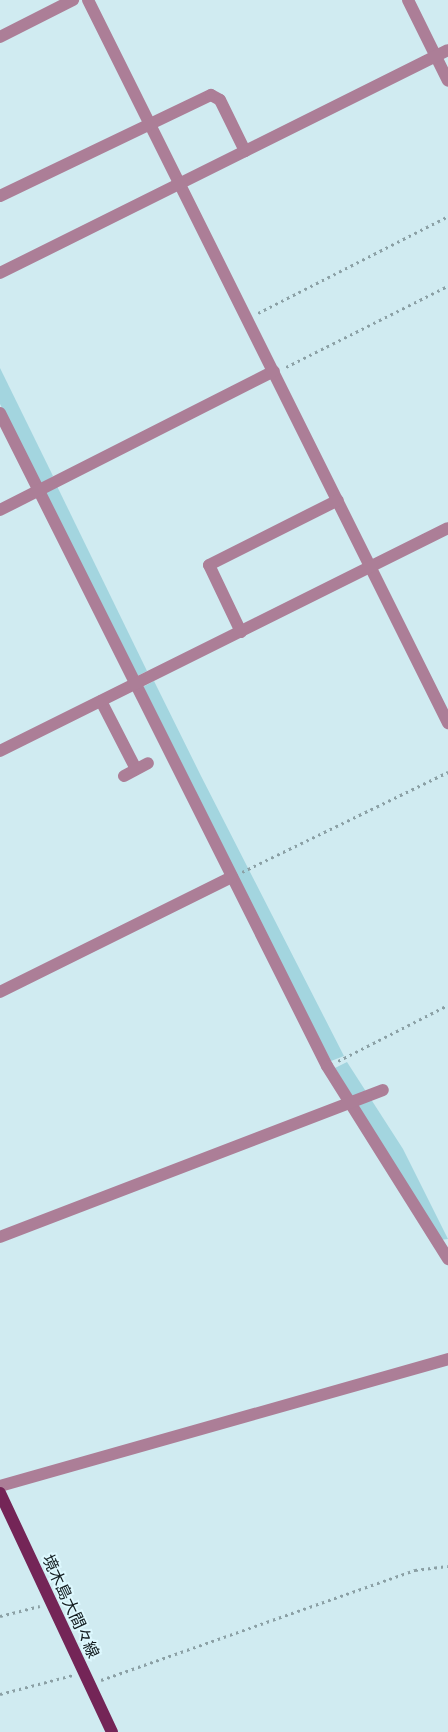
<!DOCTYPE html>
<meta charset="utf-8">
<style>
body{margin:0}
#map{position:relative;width:448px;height:1732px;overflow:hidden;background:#d0ebf1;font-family:"Noto Sans","Noto Sans JP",sans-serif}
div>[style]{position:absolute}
.green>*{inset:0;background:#a3d5df}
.path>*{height:2.5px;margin-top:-1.25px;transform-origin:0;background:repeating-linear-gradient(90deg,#8ba0a5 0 2.5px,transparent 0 6.5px)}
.minor>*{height:12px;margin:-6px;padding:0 6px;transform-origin:6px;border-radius:6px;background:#ac7e97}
.major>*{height:12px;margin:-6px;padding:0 6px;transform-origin:6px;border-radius:6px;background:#742557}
span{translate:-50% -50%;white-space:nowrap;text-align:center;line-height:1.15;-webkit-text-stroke:4px #ddf8fe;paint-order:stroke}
.street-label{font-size:16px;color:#111b1e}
</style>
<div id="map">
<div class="green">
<div style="clip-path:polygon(0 368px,53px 476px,40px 485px,0 404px)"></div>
<div style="clip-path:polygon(55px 482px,147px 671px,137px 676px,45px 491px)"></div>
<div style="clip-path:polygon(154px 681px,201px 776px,344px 1056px,331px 1061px,232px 868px,141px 688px)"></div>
<div style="clip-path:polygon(347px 1062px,403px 1149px,448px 1239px,440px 1240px,335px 1068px)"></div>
</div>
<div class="path">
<div style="left:258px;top:313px;width:213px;rotate:-27deg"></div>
<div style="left:286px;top:367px;width:181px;rotate:-26.6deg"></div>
<div style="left:242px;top:872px;width:229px;rotate:-25.9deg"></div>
<div style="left:338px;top:1061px;width:123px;rotate:-27deg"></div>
<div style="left:0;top:1616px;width:41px;rotate:-14deg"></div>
<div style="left:101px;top:1680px;width:333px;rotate:-19.3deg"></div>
<div style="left:415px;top:1570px;width:33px;rotate:-7deg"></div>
<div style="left:0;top:1694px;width:75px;rotate:-14.6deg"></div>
</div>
<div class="minor">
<div style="left:88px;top:0;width:808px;rotate:63.53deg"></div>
<div style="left:408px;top:0;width:90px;rotate:63.7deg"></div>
<div style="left:0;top:37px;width:82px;rotate:-26.9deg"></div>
<div style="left:0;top:196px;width:234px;rotate:-25.6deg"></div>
<div style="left:211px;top:95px;width:10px;rotate:29deg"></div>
<div style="left:220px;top:100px;width:57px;rotate:63.9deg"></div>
<div style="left:0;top:273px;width:500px;rotate:-26.46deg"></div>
<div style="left:0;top:413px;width:730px;rotate:63.4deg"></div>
<div style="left:327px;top:1066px;width:228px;rotate:57.9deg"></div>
<div style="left:0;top:510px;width:307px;rotate:-26.9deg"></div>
<div style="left:241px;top:632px;width:74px;rotate:-115.5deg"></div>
<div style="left:209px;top:565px;width:144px;rotate:-26.7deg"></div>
<div style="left:101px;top:701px;width:76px;rotate:62.8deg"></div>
<div style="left:0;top:751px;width:500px;rotate:-26.46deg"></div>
<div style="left:124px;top:776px;width:27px;rotate:-28deg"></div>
<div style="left:0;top:992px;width:259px;rotate:-26.4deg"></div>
<div style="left:0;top:1237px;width:410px;rotate:-21deg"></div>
<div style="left:0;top:1486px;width:466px;rotate:-15.8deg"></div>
</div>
<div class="major">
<div style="left:0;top:1493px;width:264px;rotate:64.9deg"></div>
</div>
<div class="street-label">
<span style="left:71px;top:1606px;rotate:65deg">境木島大間々線</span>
</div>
</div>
